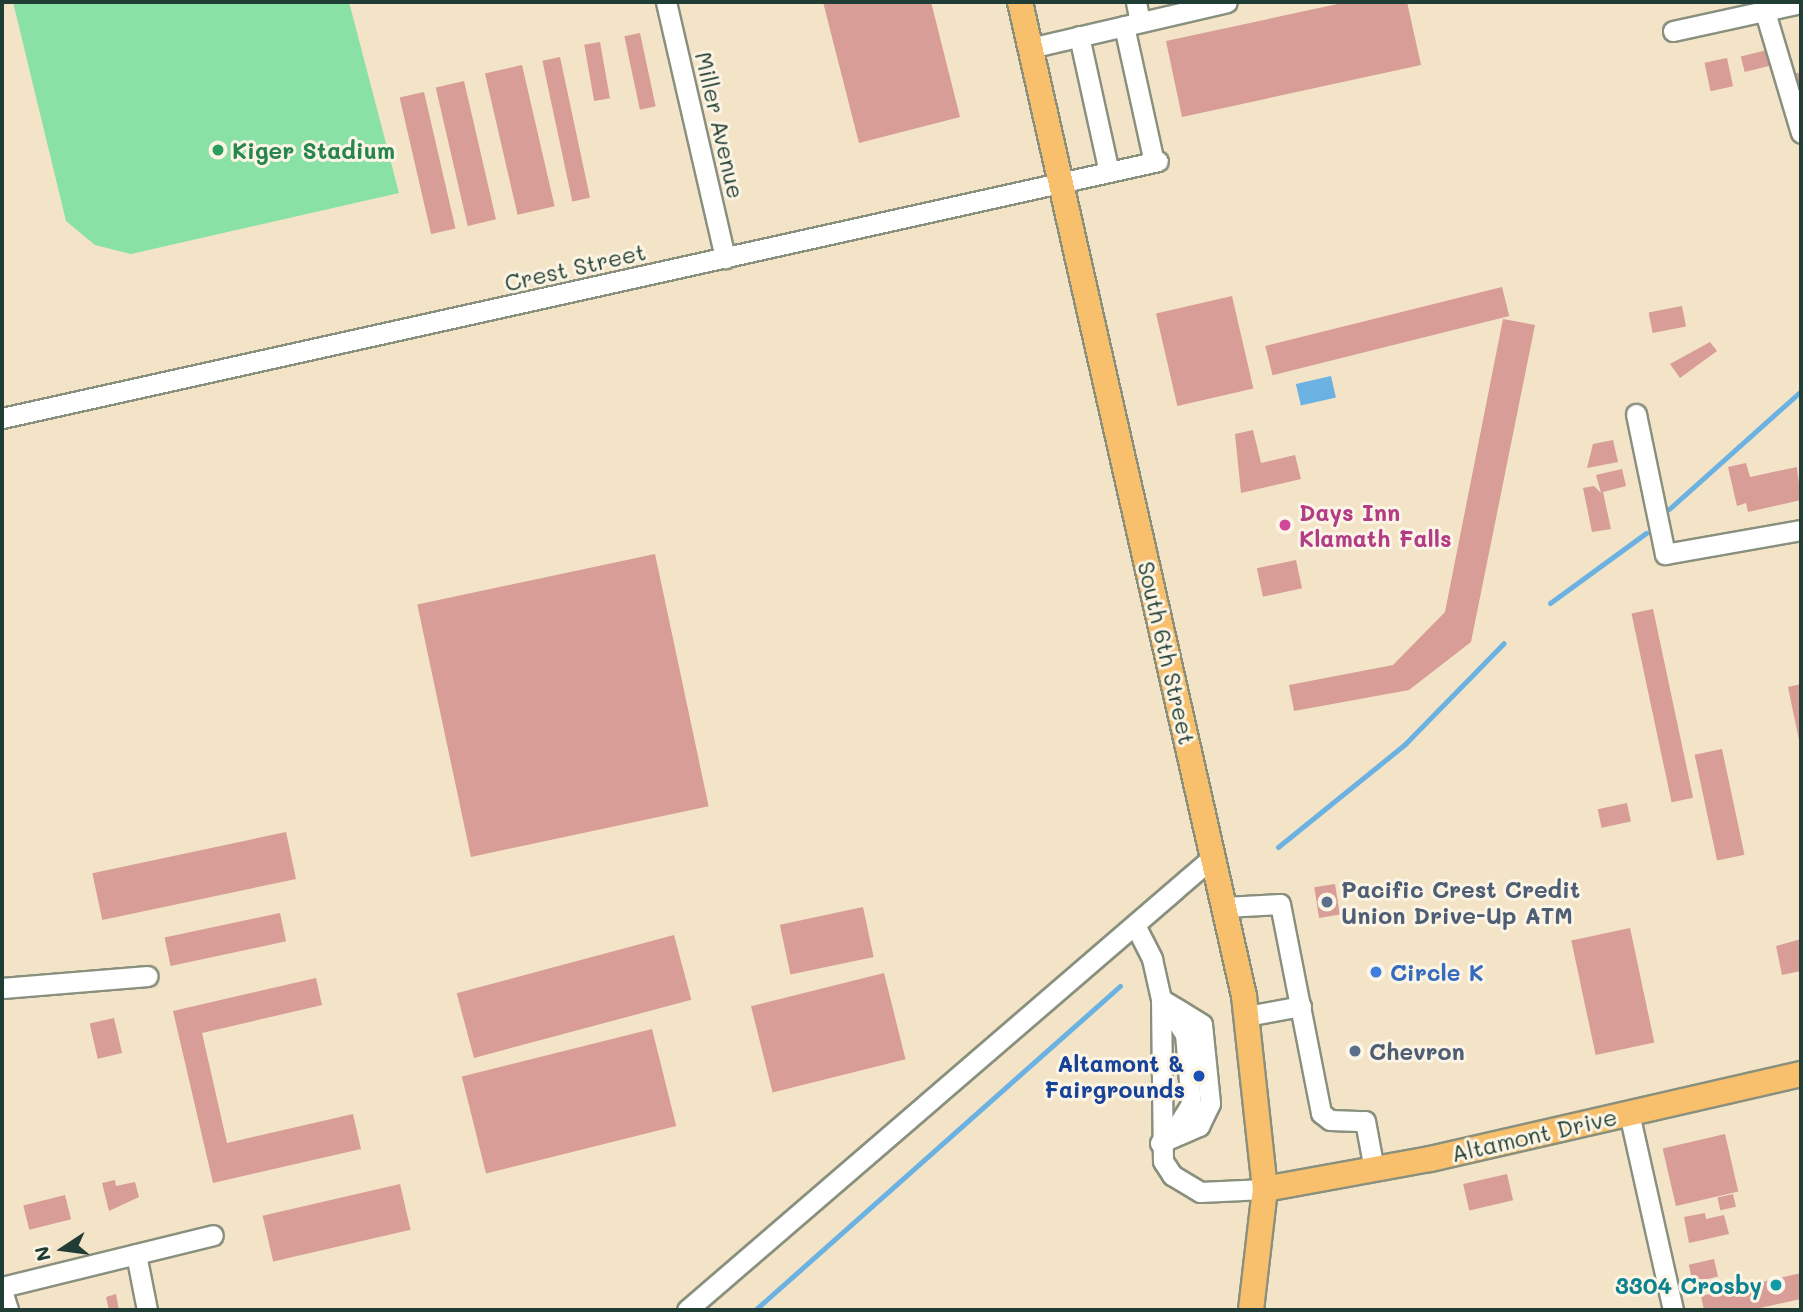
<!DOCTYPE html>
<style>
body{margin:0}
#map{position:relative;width:1803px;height:1312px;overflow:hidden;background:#f3e3c7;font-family:Mali,sans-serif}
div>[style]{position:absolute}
.green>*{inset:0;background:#8ae1a5}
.water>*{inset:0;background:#6bb1e2;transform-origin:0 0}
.stream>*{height:5px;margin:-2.5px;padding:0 2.5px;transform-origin:2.5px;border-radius:2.5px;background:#6bb1e2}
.building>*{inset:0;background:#d79d96;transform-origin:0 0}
.roads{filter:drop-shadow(2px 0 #89907e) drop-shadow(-2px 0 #89907e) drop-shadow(0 2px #89907e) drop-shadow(0 -2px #89907e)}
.minor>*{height:19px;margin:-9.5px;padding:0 9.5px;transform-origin:9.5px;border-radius:9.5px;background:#fff}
.major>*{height:24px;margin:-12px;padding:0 12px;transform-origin:12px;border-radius:12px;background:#f8bf6c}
.dots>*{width:19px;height:19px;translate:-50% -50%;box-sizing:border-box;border:4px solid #fcf5e5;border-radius:50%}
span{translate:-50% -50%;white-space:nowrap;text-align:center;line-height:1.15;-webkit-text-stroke:6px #fcf5e5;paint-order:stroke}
.street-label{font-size:23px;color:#1f3d34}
.leisure-label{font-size:23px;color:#27864d;font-weight:700}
.left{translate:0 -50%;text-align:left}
.hotel-label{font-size:23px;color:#b23c85;font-weight:700}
.service-label{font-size:23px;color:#4e5e75;font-weight:700}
.shop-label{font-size:23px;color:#366cbe;font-weight:700}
.transit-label{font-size:23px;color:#164399;font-weight:700}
.right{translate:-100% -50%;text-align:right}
.culture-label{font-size:23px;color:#0d838f;font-weight:700}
.frame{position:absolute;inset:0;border:4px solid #1f3d34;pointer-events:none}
.north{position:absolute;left:28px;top:1214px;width:70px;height:70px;-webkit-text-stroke:5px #fcf5e5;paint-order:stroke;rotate:257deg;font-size:19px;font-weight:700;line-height:28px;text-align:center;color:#1f3d34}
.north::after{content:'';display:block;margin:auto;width:24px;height:32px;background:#1f3d34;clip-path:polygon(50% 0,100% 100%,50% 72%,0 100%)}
</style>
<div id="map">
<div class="green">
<div style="clip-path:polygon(13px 2px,349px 2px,399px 193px,131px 254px,95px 245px,66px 221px)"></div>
</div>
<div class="water">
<div style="left:1331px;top:376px;width:22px;height:36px;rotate:77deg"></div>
</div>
<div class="stream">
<div style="left:1669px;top:509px;width:177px;rotate:-41.8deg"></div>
<div style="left:1550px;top:603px;width:119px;rotate:-36.1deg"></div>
<div style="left:1278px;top:847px;width:164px;rotate:-39deg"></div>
<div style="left:1405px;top:744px;width:141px;rotate:-45.6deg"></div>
<div style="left:755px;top:1310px;width:488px;rotate:-41.6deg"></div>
</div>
<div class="building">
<div style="clip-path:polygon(823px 2px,931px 2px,960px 117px,859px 143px)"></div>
<div style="clip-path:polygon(1347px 2px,1407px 2px,1421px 65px,1182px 117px,1166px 41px)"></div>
<div style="left:640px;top:33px;width:75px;height:16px;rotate:78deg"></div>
<div style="left:600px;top:42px;width:57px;height:16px;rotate:80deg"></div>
<div style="left:1767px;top:50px;width:16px;height:27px;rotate:76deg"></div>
<div style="left:560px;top:57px;width:144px;height:18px;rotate:78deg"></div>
<div style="left:1727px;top:58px;width:29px;height:23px;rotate:78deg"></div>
<div style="left:522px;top:65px;width:145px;height:38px;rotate:77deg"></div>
<div style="clip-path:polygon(1801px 72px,1801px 85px,1793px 87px,1790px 75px)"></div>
<div style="left:464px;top:81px;width:142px;height:29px;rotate:77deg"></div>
<div style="left:424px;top:92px;width:140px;height:25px;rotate:77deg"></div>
<div style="left:1502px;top:287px;width:30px;height:244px;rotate:76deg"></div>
<div style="left:1232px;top:296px;width:95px;height:78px;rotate:77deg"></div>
<div style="left:1682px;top:306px;width:21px;height:34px;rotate:79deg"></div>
<div style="clip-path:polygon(1503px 319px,1535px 325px,1471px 642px,1409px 690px,1294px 711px,1289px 685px,1393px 665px,1445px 612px)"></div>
<div style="clip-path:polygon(1710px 342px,1717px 351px,1680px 378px,1670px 364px)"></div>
<div style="clip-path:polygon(1253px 430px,1261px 463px,1295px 455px,1301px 479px,1241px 493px,1235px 434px)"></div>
<div style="clip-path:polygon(1613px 440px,1618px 462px,1587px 468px,1593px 444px)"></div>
<div style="clip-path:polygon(1746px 463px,1750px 477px,1797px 467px,1801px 500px,1748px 512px,1746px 503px,1737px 506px,1728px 467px)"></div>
<div style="clip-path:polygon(1622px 469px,1626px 486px,1603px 492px,1611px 529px,1592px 532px,1583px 488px,1594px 486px,1601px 493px,1596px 475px)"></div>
<div style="left:655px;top:554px;width:258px;height:243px;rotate:78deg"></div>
<div style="left:1296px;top:560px;width:29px;height:40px;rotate:78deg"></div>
<div style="left:1653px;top:609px;width:193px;height:22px;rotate:78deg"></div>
<div style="clip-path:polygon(1801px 684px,1801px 739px,1799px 740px,1788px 687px)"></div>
<div style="left:1722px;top:749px;width:108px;height:28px;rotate:78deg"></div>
<div style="left:1627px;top:803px;width:19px;height:30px;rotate:78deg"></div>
<div style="left:286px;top:832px;width:48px;height:198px;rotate:78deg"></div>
<div style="left:1335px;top:884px;width:31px;height:21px;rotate:81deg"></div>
<div style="left:863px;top:907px;width:51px;height:85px;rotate:78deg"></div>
<div style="left:280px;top:913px;width:29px;height:118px;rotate:78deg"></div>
<div style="left:1630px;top:928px;width:117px;height:60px;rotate:78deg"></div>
<div style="left:674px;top:935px;width:67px;height:225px;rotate:75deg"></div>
<div style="clip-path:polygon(1801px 939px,1801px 971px,1782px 975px,1776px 946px)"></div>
<div style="left:884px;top:973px;width:89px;height:137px;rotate:76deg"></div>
<div style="clip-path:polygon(316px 978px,322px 1005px,202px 1033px,227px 1143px,353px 1114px,361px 1149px,213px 1183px,173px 1011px)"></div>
<div style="left:114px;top:1018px;width:36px;height:25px;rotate:77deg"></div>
<div style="left:652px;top:1029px;width:100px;height:196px;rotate:76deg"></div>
<div style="left:1725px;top:1134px;width:59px;height:64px;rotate:77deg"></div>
<div style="left:1507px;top:1174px;width:27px;height:45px;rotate:77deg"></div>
<div style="clip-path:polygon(115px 1180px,116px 1186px,135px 1182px,139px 1197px,109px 1211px,102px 1183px)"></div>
<div style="left:400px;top:1184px;width:47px;height:141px;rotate:77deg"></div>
<div style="left:1733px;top:1194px;width:13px;height:16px;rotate:77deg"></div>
<div style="left:65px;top:1195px;width:25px;height:43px;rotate:76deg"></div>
<div style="clip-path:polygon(1705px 1213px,1706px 1219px,1724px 1215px,1729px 1234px,1689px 1243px,1684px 1217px)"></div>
<div style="left:1714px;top:1259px;width:18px;height:26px;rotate:77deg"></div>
<div style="clip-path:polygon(1801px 1273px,1801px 1299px,1751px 1310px,1704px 1310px,1701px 1296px)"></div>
<div style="clip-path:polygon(116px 1294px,119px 1310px,109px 1310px,106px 1297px)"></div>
</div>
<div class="roads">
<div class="minor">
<div style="left:666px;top:2px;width:263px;rotate:77deg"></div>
<div style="left:1136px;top:2px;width:20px;rotate:79deg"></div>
<div style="left:1765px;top:12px;width:126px;rotate:73.4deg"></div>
<div style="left:1124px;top:26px;width:139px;rotate:77.6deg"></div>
<div style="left:1673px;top:31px;width:131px;rotate:-12.3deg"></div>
<div style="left:1079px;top:36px;width:139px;rotate:77.6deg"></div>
<div style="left:1030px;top:48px;width:202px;rotate:-13.1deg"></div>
<div style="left:1636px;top:414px;width:143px;rotate:78.3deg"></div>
<div style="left:1665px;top:554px;width:138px;rotate:-10deg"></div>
<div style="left:2px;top:418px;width:1184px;rotate:-12.53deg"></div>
<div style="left:1225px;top:907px;width:55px;rotate:-3.1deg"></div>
<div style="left:1280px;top:904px;width:213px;rotate:78.9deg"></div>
<div style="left:1321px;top:1113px;width:11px;rotate:38deg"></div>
<div style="left:1330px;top:1120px;width:35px;rotate:2deg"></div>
<div style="left:1365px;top:1121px;width:49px;rotate:79.4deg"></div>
<div style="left:1135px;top:925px;width:38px;rotate:63deg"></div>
<div style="left:1152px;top:959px;width:41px;rotate:77.3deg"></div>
<div style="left:1161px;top:999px;width:162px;rotate:89.3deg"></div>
<div style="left:1163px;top:1161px;width:17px;rotate:57deg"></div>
<div style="left:1172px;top:1175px;width:33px;rotate:31deg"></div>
<div style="left:1200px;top:1192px;width:65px;rotate:-2.6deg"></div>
<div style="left:2px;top:988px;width:146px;rotate:-4.7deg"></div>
<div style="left:1166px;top:1005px;width:35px;rotate:57deg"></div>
<div style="left:1185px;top:1034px;width:70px;rotate:85.1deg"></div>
<div style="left:1191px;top:1104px;width:34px;rotate:122deg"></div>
<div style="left:1247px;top:1016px;width:55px;rotate:-10.5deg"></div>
<div style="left:1629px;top:1113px;width:202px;rotate:77.4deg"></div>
<div style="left:1160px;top:1143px;width:43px;rotate:-23.6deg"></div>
<div style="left:1199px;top:1126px;width:25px;rotate:-64deg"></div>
<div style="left:1210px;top:1103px;width:79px;rotate:-95.8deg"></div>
<div style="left:1202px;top:1024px;width:48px;rotate:-148.6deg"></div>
<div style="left:136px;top:1254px;width:57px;rotate:78.9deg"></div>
<div style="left:2px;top:1287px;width:217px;rotate:-13.8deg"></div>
<div style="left:2px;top:1291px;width:20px;rotate:72deg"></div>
<div style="left:687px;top:1310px;width:694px;rotate:-40.74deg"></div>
</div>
<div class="major">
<div style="left:1020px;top:2px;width:1019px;rotate:77.3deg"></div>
<div style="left:1244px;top:996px;width:194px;rotate:83.8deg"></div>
<div style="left:1265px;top:1189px;width:122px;rotate:96.6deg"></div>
<div style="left:1265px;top:1189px;width:168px;rotate:-10.3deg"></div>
<div style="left:1430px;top:1159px;width:381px;rotate:-12.9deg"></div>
</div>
</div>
<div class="dots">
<div style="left:218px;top:150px;background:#2e9e5b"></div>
<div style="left:1285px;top:525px;background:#d1479c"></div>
<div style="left:1327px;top:902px;background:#5c6f8a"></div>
<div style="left:1376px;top:972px;background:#3f7fe0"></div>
<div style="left:1355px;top:1051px;background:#5c6f8a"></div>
<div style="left:1199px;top:1076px;background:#1a4fb4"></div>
<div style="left:1776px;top:1285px;background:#0f9aa8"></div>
</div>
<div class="street-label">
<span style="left:720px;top:125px;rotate:77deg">Miller Avenue</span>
<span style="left:575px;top:267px;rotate:-13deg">Crest Street</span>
<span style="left:1167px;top:653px;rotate:77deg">South 6th Street</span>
<span style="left:1534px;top:1135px;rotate:-13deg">Altamont Drive</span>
</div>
<div class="leisure-label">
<span class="left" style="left:232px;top:150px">Kiger Stadium</span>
</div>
<div class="hotel-label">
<span class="left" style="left:1299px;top:525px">Days Inn<br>Klamath Falls</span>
</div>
<div class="service-label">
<span class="left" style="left:1341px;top:902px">Pacific Crest Credit<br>Union Drive-Up ATM</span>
<span class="left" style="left:1369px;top:1051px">Chevron</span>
</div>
<div class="shop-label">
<span class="left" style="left:1390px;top:972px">Circle K</span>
</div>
<div class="transit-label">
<span class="right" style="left:1185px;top:1076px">Altamont &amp;<br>Fairgrounds</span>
</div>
<div class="culture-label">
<span class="right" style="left:1762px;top:1285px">3304 Crosby</span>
</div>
<div class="frame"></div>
<div class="north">N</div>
</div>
